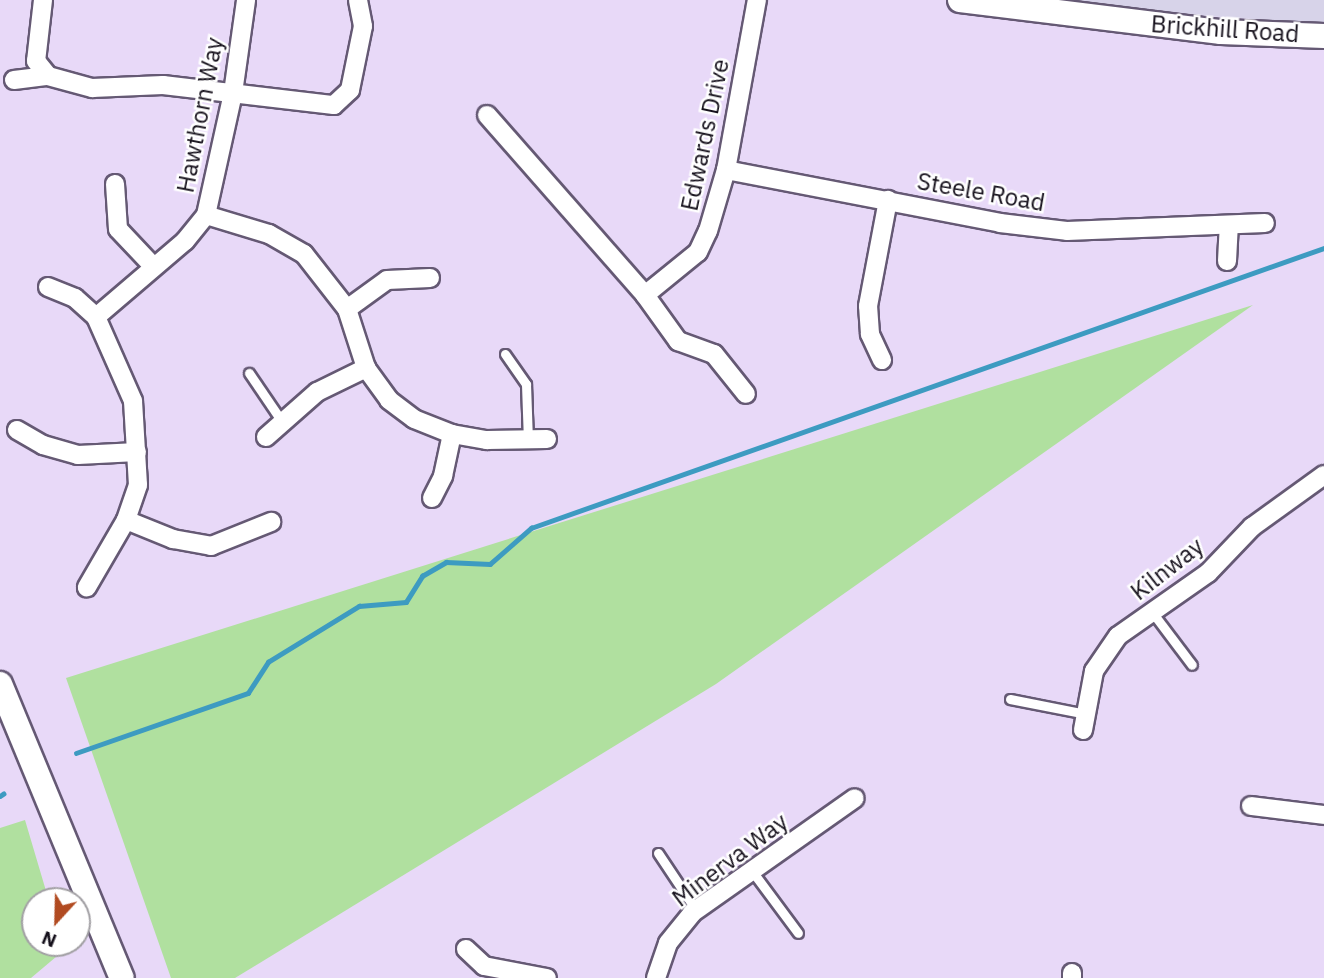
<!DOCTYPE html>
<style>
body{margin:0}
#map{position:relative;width:1324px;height:978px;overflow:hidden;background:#e8d9f8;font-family:"IBM Plex Sans",sans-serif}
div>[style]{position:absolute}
.education>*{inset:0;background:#d7d3e9}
.green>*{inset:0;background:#b0e09f}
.stream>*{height:4.5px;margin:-2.25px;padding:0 2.25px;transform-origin:2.25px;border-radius:2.25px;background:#3d9bc1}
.roads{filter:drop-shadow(2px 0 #655974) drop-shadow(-2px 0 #655974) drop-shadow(0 2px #655974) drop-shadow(0 -2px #655974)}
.lane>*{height:9px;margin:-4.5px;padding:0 4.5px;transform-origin:4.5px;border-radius:4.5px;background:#fff}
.street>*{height:18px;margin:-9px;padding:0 9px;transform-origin:9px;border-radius:9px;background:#fff}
.secondary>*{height:24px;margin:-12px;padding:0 12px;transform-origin:12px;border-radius:12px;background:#fff}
span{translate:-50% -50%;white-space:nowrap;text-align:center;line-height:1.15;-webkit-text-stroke:5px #fff;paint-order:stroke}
.street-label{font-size:24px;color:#16111c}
.north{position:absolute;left:21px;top:887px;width:70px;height:70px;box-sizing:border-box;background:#fff;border:2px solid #a2a0a4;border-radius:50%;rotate:202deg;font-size:19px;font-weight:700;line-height:28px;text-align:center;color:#16111c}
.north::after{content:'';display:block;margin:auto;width:24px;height:32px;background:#b14b21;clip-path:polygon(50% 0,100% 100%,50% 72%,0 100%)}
</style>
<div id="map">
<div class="education">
<div style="clip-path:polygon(1044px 0,1324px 0,1324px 24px,1180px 14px)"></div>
</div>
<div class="green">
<div style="clip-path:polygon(1253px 305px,716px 684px,235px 978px,171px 978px,66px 678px)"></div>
<div style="clip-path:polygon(25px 820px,49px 901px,35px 901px,35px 943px,61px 943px,63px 951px,31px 978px,0 978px,0 828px)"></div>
</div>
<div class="stream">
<div style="left:76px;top:753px;width:182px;rotate:-19.2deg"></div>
<div style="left:248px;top:693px;width:37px;rotate:-57deg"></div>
<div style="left:268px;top:662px;width:107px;rotate:-31.6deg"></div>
<div style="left:359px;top:606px;width:47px;rotate:-4.9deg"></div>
<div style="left:406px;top:602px;width:31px;rotate:-58deg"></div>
<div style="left:422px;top:576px;width:28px;rotate:-30deg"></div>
<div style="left:446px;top:562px;width:44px;rotate:2.6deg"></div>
<div style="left:490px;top:564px;width:55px;rotate:-41.3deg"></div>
<div style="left:531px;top:528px;width:841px;rotate:-19.45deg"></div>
<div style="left:0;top:796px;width:4px;rotate:-34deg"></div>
</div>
<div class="roads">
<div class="lane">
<div style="left:505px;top:354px;width:37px;rotate:55deg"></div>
<div style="left:526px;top:384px;width:56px;rotate:88deg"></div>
<div style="left:249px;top:373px;width:60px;rotate:55.8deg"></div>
<div style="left:1152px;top:612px;width:66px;rotate:53deg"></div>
<div style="left:1010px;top:699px;width:77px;rotate:11.2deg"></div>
<div style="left:658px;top:853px;width:69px;rotate:56.3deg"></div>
<div style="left:752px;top:871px;width:77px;rotate:53.4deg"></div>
</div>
<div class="street">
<div style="left:43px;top:0;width:61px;rotate:96.5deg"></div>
<div style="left:36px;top:61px;width:19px;rotate:51deg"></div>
<div style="left:48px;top:76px;width:46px;rotate:15.3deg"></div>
<div style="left:92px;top:88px;width:71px;rotate:-2.4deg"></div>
<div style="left:163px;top:85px;width:172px;rotate:6.7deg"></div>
<div style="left:334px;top:105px;width:22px;rotate:-43deg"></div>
<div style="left:350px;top:90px;width:65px;rotate:-78.5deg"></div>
<div style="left:363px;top:26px;width:26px;rotate:-101deg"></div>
<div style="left:14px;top:80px;width:34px;rotate:-7deg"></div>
<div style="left:487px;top:115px;width:240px;rotate:48.7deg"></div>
<div style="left:645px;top:295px;width:57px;rotate:54.3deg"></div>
<div style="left:678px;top:341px;width:38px;rotate:20deg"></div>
<div style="left:714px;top:354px;width:51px;rotate:51.3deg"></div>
<div style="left:726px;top:170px;width:279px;rotate:10.9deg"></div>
<div style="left:1000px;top:223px;width:67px;rotate:6.8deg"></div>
<div style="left:1067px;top:231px;width:198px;rotate:-2.3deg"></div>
<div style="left:115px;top:184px;width:45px;rotate:86.2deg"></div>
<div style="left:118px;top:229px;width:50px;rotate:46.6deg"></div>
<div style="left:206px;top:215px;width:66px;rotate:16.8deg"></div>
<div style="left:269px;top:234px;width:40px;rotate:29.7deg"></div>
<div style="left:304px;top:254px;width:70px;rotate:52deg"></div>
<div style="left:347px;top:309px;width:62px;rotate:72.1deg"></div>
<div style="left:366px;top:368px;width:39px;rotate:54deg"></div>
<div style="left:389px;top:400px;width:31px;rotate:37deg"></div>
<div style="left:414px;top:419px;width:41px;rotate:21.5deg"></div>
<div style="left:452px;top:434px;width:36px;rotate:10deg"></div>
<div style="left:487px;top:440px;width:60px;rotate:-1deg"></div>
<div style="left:1227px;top:261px;width:36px;rotate:-87deg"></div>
<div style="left:48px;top:287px;width:29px;rotate:22deg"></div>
<div style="left:75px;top:298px;width:28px;rotate:42deg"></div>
<div style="left:96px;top:317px;width:92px;rotate:66.2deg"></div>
<div style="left:133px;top:401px;width:84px;rotate:86.6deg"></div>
<div style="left:138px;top:485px;width:37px;rotate:109deg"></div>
<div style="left:126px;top:520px;width:78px;rotate:120.2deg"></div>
<div style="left:645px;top:295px;width:68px;rotate:-39.1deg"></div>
<div style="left:698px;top:252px;width:23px;rotate:-65deg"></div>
<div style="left:708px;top:231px;width:64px;rotate:-73.6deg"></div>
<div style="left:726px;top:170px;width:173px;rotate:-79.7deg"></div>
<div style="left:347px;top:309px;width:49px;rotate:-35.9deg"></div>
<div style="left:387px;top:280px;width:43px;rotate:-2.7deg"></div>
<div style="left:96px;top:317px;width:117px;rotate:-40.5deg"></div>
<div style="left:185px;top:241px;width:33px;rotate:-51deg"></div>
<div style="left:206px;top:215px;width:125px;rotate:-77.5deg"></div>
<div style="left:233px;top:93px;width:94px;rotate:-82deg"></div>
<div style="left:882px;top:360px;width:29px;rotate:-115deg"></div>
<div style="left:870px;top:334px;width:28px;rotate:-94deg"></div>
<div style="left:868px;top:306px;width:108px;rotate:-79.3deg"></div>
<div style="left:17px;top:430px;width:30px;rotate:30deg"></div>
<div style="left:43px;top:445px;width:36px;rotate:16deg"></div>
<div style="left:78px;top:455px;width:59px;rotate:-2.9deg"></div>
<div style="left:266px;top:437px;width:68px;rotate:-41.4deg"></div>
<div style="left:317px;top:392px;width:55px;rotate:-26.1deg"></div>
<div style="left:432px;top:498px;width:25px;rotate:-63deg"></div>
<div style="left:443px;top:476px;width:43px;rotate:-77.9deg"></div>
<div style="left:126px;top:520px;width:51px;rotate:22deg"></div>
<div style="left:173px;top:539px;width:39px;rotate:10deg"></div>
<div style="left:211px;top:546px;width:65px;rotate:-21.8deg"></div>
<div style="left:1083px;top:730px;width:60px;rotate:-79.4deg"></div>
<div style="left:1094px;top:671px;width:42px;rotate:-55.6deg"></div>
<div style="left:1118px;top:636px;width:110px;rotate:-35deg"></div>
<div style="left:1208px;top:573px;width:64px;rotate:-46.3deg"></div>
<div style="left:1252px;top:527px;width:89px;rotate:-35.8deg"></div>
<div style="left:1251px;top:806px;width:74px;rotate:7deg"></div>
<div style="left:466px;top:949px;width:25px;rotate:43deg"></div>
<div style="left:484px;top:966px;width:64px;rotate:10.8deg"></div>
<div style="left:656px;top:978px;width:37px;rotate:-71deg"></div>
<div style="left:668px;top:943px;width:38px;rotate:-51deg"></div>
<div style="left:692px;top:913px;width:199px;rotate:-35.2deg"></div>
<div style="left:1072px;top:978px;width:5px;rotate:-90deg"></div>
</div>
<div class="secondary">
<div style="left:960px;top:0;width:263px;rotate:7deg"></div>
<div style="left:1221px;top:32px;width:103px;rotate:2.2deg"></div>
<div style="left:0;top:684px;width:318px;rotate:67.5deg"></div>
</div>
</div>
<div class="street-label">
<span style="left:1225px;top:29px;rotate:4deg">Brickhill Road</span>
<span style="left:200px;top:115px;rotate:-79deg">Hawthorn Way</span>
<span style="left:705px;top:135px;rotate:-78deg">Edwards Drive</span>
<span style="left:981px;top:192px;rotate:10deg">Steele Road</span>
<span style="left:1167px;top:569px;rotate:-38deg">Kilnway</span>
<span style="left:730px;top:860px;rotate:-37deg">Minerva Way</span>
</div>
<div class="north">N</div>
</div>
